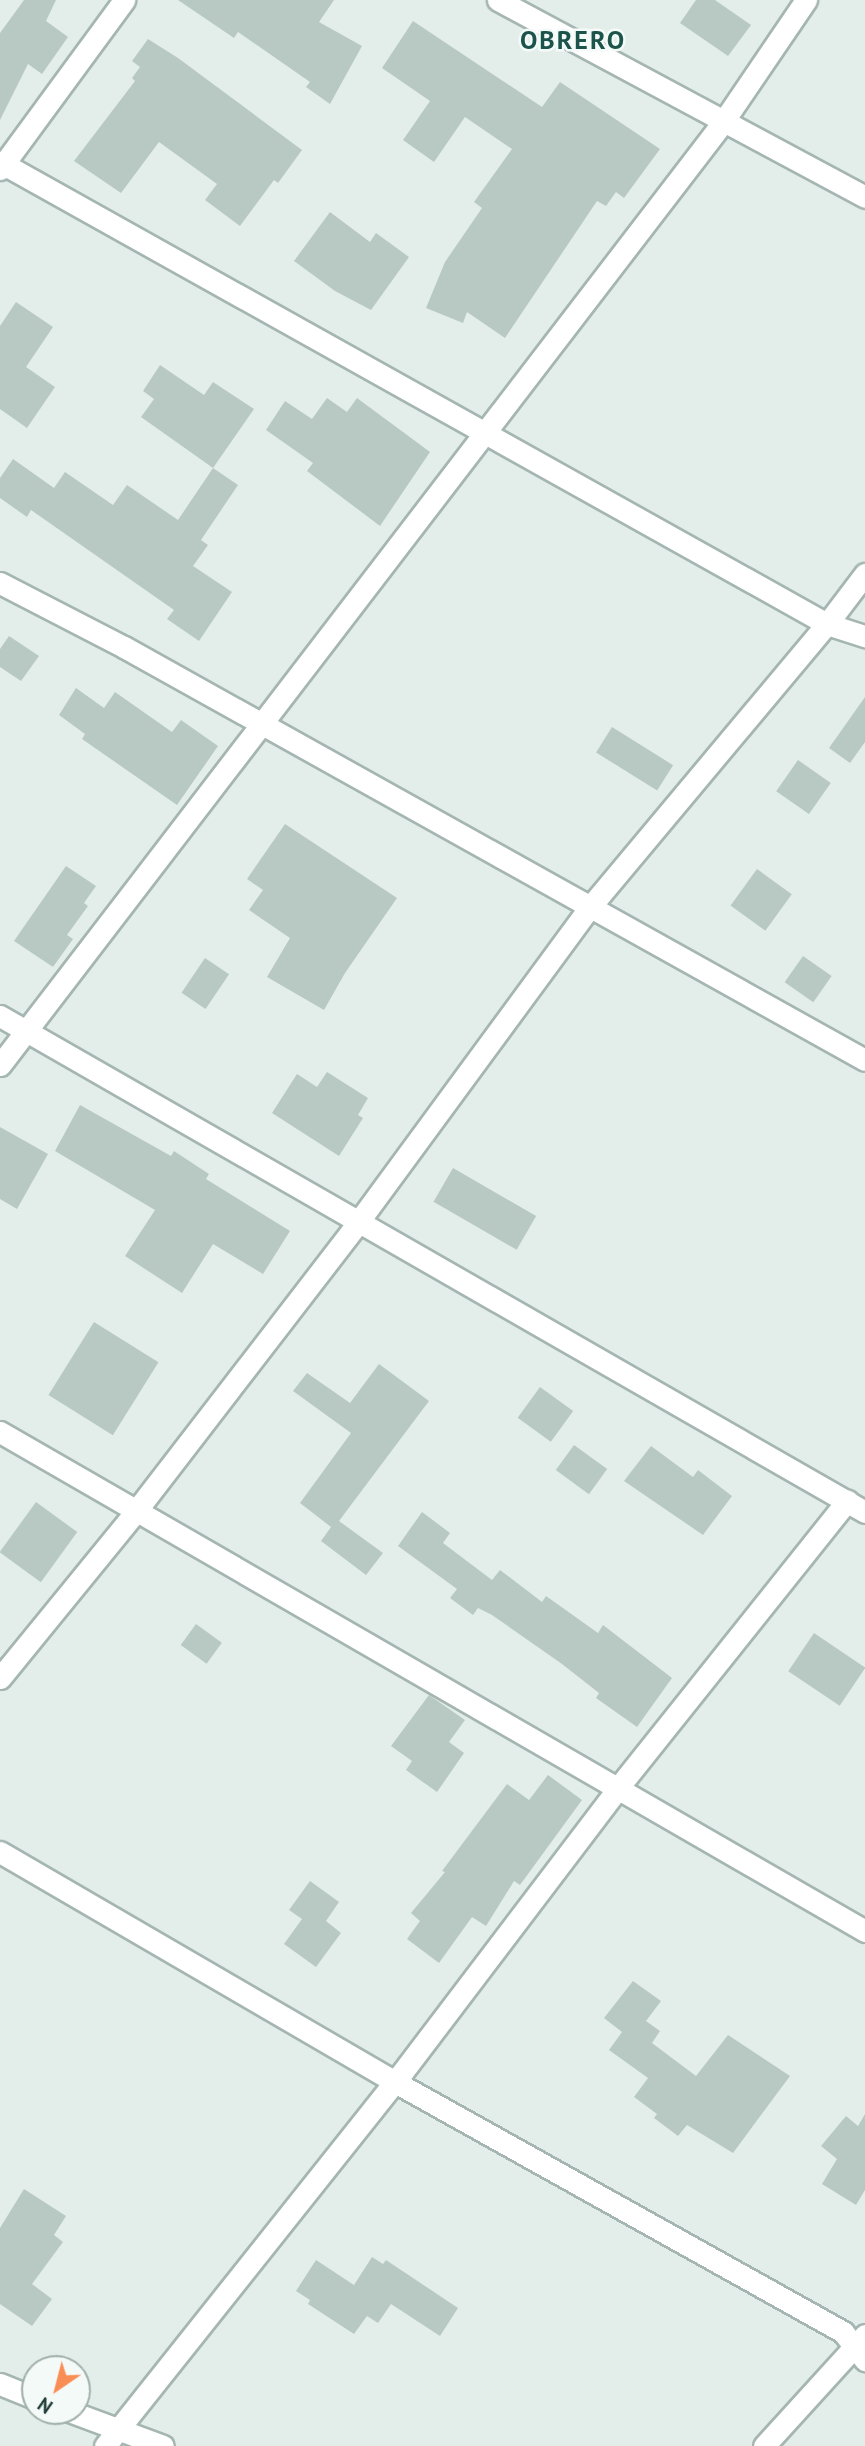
<!DOCTYPE html>
<style>
body{margin:0}
#map{position:relative;width:865px;height:2446px;overflow:hidden;background:#e3eeea;font-family:"PT Sans",sans-serif}
div>[style]{position:absolute}
.building>*{inset:0;background:#b8c9c3;transform-origin:0 0}
.roads{filter:drop-shadow(2px 0 #a5b6b2) drop-shadow(-2px 0 #a5b6b2) drop-shadow(0 2px #a5b6b2) drop-shadow(0 -2px #a5b6b2)}
.minor>*{height:21px;margin:-10.5px;padding:0 10.5px;transform-origin:10.5px;border-radius:10.5px;background:#fff}
span{translate:-50% -50%;white-space:nowrap;text-align:center;line-height:1.15;-webkit-text-stroke:5px #f4faf7;paint-order:stroke}
.district-label{font-size:26px;color:#1c544c;font-weight:700;letter-spacing:2px}
.north{position:absolute;left:21px;top:2355px;width:70px;height:70px;box-sizing:border-box;background:#f4faf7;border:2px solid #a0b0ac;border-radius:50%;rotate:215deg;font-size:19px;font-weight:700;line-height:28px;text-align:center;color:#22403b}
.north::after{content:'';display:block;margin:auto;width:24px;height:32px;background:#f98d56;clip-path:polygon(50% 0,100% 100%,50% 72%,0 100%)}
</style>
<div id="map">
<div class="building">
<div style="clip-path:polygon(24px 0,56px 0,46px 21px,68px 37px,42px 74px,28px 64px,0 120px,0 33px)"></div>
<div style="clip-path:polygon(178px 0,334px 0,319px 22px,362px 46px,330px 104px,306px 87px,310px 82px,238px 32px,234px 38px)"></div>
<div style="clip-path:polygon(696px 0,715px 0,751px 25px,728px 56px,680px 23px)"></div>
<div style="clip-path:polygon(413px 21px,542px 107px,560px 82px,660px 149px,624px 198px,616px 192px,606px 206px,597px 201px,505px 338px,467px 312px,463px 323px,426px 308px,445px 262px,482px 208px,474px 202px,512px 149px,465px 117px,434px 162px,403px 140px,430px 101px,382px 68px)"></div>
<div style="clip-path:polygon(148px 39px,178px 58px,302px 150px,278px 183px,274px 180px,240px 226px,205px 200px,217px 184px,159px 142px,121px 193px,74px 161px,135px 81px,132px 78px,140px 67px,132px 61px)"></div>
<div style="clip-path:polygon(330px 212px,370px 242px,376px 233px,409px 257px,371px 310px,335px 291px,294px 261px)"></div>
<div style="clip-path:polygon(16px 302px,53px 327px,26px 367px,55px 387px,27px 428px,0 409px,0 326px)"></div>
<div style="clip-path:polygon(160px 365px,204px 395px,213px 382px,254px 409px,213px 468px,141px 417px,154px 399px,143px 391px)"></div>
<div style="clip-path:polygon(327px 398px,347px 412px,357px 398px,430px 452px,380px 526px,307px 471px,313px 463px,266px 430px,285px 401px,312px 419px)"></div>
<div style="clip-path:polygon(13px 459px,54px 488px,65px 472px,113px 505px,127px 485px,178px 520px,213px 468px,238px 485px,201px 540px,208px 545px,193px 566px,232px 592px,199px 641px,167px 619px,174px 610px,31px 510px,27px 517px,0 498px,0 478px)"></div>
<div style="clip-path:polygon(9px 636px,39px 656px,21px 681px,0 667px,0 649px)"></div>
<div style="clip-path:polygon(76px 688px,104px 708px,115px 692px,172px 732px,181px 720px,218px 746px,177px 805px,82px 739px,85px 734px,59px 715px)"></div>
<div style="clip-path:polygon(865px 697px,865px 742px,850px 763px,829px 748px)"></div>
<div style="left:612px;top:727px;width:72px;height:30px;rotate:32deg"></div>
<div style="left:798px;top:760px;width:40px;height:38px;rotate:35deg"></div>
<div style="clip-path:polygon(285px 824px,397px 898px,345px 973px,324px 1010px,267px 977px,290px 938px,249px 910px,263px 890px,247px 879px)"></div>
<div style="clip-path:polygon(66px 866px,96px 886px,84px 903px,88px 906px,67px 935px,73px 939px,53px 967px,14px 941px)"></div>
<div style="left:757px;top:869px;width:43px;height:45px;rotate:36deg"></div>
<div style="left:803px;top:956px;width:35px;height:32px;rotate:35deg"></div>
<div style="left:205px;top:958px;width:29px;height:42px;rotate:34deg"></div>
<div style="clip-path:polygon(327px 1072px,368px 1098px,358px 1115px,363px 1118px,339px 1156px,272px 1113px,297px 1074px,317px 1087px)"></div>
<div style="clip-path:polygon(80px 1105px,171px 1156px,174px 1151px,209px 1174px,206px 1179px,290px 1231px,263px 1274px,213px 1244px,182px 1293px,125px 1256px,155px 1210px,55px 1151px)"></div>
<div style="clip-path:polygon(0 1127px,48px 1154px,17px 1209px,0 1199px)"></div>
<div style="left:453px;top:1168px;width:96px;height:39px;rotate:30deg"></div>
<div style="left:94px;top:1322px;width:76px;height:86px;rotate:32deg"></div>
<div style="clip-path:polygon(379px 1364px,429px 1401px,339px 1521px,383px 1553px,366px 1575px,321px 1541px,331px 1527px,300px 1503px,351px 1433px,293px 1391px,307px 1373px,350px 1403px)"></div>
<div style="left:540px;top:1387px;width:41px;height:38px;rotate:36deg"></div>
<div style="left:574px;top:1445px;width:41px;height:31px;rotate:36deg"></div>
<div style="clip-path:polygon(651px 1446px,693px 1477px,698px 1470px,732px 1496px,703px 1535px,624px 1481px)"></div>
<div style="left:36px;top:1502px;width:51px;height:62px;rotate:36deg"></div>
<div style="clip-path:polygon(422px 1512px,450px 1533px,443px 1543px,492px 1580px,500px 1570px,542px 1602px,546px 1596px,598px 1633px,603px 1625px,672px 1678px,637px 1727px,596px 1698px,599px 1693px,562px 1664px,492px 1615px,478px 1608px,473px 1615px,450px 1598px,457px 1589px,398px 1546px)"></div>
<div style="left:196px;top:1624px;width:32px;height:26px;rotate:36deg"></div>
<div style="left:814px;top:1633px;width:62px;height:46px;rotate:34deg"></div>
<div style="clip-path:polygon(429px 1695px,465px 1720px,449px 1742px,464px 1753px,437px 1792px,406px 1770px,412px 1761px,391px 1746px)"></div>
<div style="clip-path:polygon(548px 1775px,582px 1800px,520px 1885px,514px 1881px,486px 1926px,472px 1917px,439px 1963px,407px 1939px,420px 1921px,411px 1913px,445px 1872px,442px 1871px,507px 1784px,529px 1800px)"></div>
<div style="clip-path:polygon(310px 1881px,339px 1902px,326px 1921px,341px 1933px,316px 1967px,284px 1944px,302px 1919px,289px 1910px)"></div>
<div style="clip-path:polygon(633px 1981px,661px 2001px,646px 2021px,660px 2031px,652px 2043px,696px 2076px,728px 2035px,790px 2076px,733px 2153px,687px 2125px,678px 2136px,654px 2118px,657px 2114px,634px 2097px,648px 2078px,609px 2050px,622px 2032px,604px 2018px)"></div>
<div style="clip-path:polygon(865px 2114px,865px 2190px,856px 2205px,822px 2184px,837px 2159px,821px 2146px,846px 2116px,858px 2126px)"></div>
<div style="clip-path:polygon(24px 2189px,66px 2216px,54px 2235px,63px 2242px,32px 2284px,52px 2299px,32px 2326px,0 2304px,0 2228px)"></div>
<div style="clip-path:polygon(372px 2257px,383px 2264px,386px 2260px,458px 2308px,440px 2336px,391px 2304px,378px 2323px,367px 2316px,354px 2334px,308px 2304px,310px 2300px,296px 2291px,316px 2260px,354px 2285px)"></div>
</div>
<div class="roads">
<div class="minor">
<div style="left:498px;top:0;width:417px;rotate:28.2deg"></div>
<div style="left:0;top:162px;width:947px;rotate:29.19deg"></div>
<div style="left:827px;top:624px;width:63px;rotate:-52.8deg"></div>
<div style="left:0;top:169px;width:210px;rotate:-53.7deg"></div>
<div style="left:0;top:583px;width:140px;rotate:27.3deg"></div>
<div style="left:124px;top:647px;width:848px;rotate:29.13deg"></div>
<div style="left:0;top:1016px;width:997px;rotate:29.83deg"></div>
<div style="left:0;top:1065px;width:1188px;rotate:-52.52deg"></div>
<div style="left:723px;top:122px;width:148px;rotate:-55.8deg"></div>
<div style="left:0;top:1432px;width:999px;rotate:29.98deg"></div>
<div style="left:0;top:1678px;width:215px;rotate:-50.8deg"></div>
<div style="left:136px;top:1511px;width:366px;rotate:-52.4deg"></div>
<div style="left:359px;top:1221px;width:390px;rotate:-53.7deg"></div>
<div style="left:590px;top:907px;width:369px;rotate:-50.1deg"></div>
<div style="left:827px;top:624px;width:40px;rotate:18deg"></div>
<div style="left:0;top:1852px;width:457px;rotate:30.2deg"></div>
<div style="left:395px;top:2082px;width:513px;rotate:29.16deg"></div>
<div style="left:843px;top:2332px;width:36px;rotate:52deg"></div>
<div style="left:0;top:2384px;width:38px;rotate:22deg"></div>
<div style="left:69px;top:2411px;width:100px;rotate:20.4deg"></div>
<div style="left:105px;top:2446px;width:465px;rotate:-51.5deg"></div>
<div style="left:395px;top:2082px;width:368px;rotate:-52.8deg"></div>
<div style="left:617px;top:1789px;width:369px;rotate:-51.4deg"></div>
<div style="left:764px;top:2446px;width:150px;rotate:-47.7deg"></div>
</div>
</div>
<div class="district-label">
<span style="left:573px;top:40px">OBRERO</span>
</div>
<div class="north">N</div>
</div>
